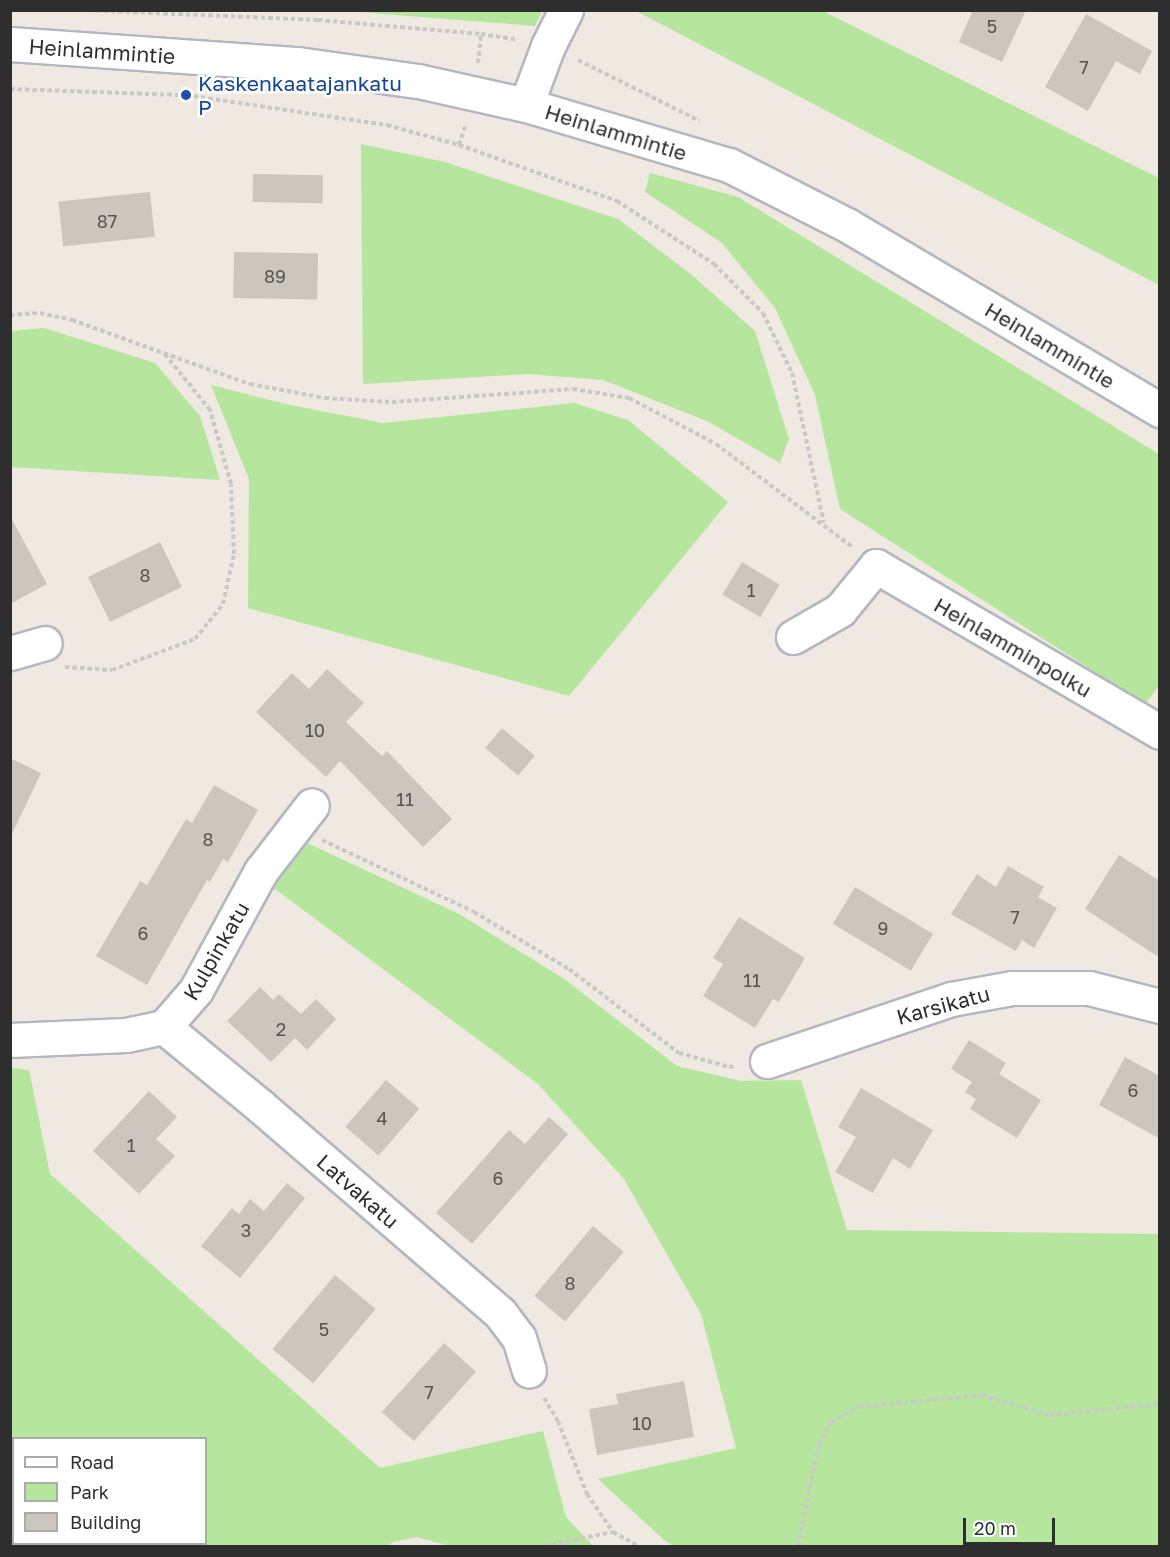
<!DOCTYPE html>
<style>
body{margin:0}
#map{position:relative;width:1170px;height:1557px;overflow:hidden;background:#efe9e1;font-family:"Golos Text",sans-serif}
div>[style]{position:absolute}
.green>*{inset:0;background:#b6e59e}
.building>*{inset:0;background:#cbc7bf;transform-origin:0 0}
.path>*{height:4px;margin-top:-2px;transform-origin:0;background:repeating-linear-gradient(90deg,#c9c9c9 0 4.5px,transparent 0 7.5px)}
.roads{filter:drop-shadow(2px 0 #b4b7c1) drop-shadow(-2px 0 #b4b7c1) drop-shadow(0 2px #b4b7c1) drop-shadow(0 -2px #b4b7c1)}
.minor>*{height:33px;margin:-16.5px;padding:0 16.5px;transform-origin:16.5px;border-radius:16.5px;background:#fff}
.dots>*{width:16px;height:16px;translate:-50% -50%;box-sizing:border-box;border:3px solid #fff;border-radius:50%}
span{translate:-50% -50%;white-space:nowrap;text-align:center;line-height:1.15;-webkit-text-stroke:5px #fff;paint-order:stroke}
.number-label{font-size:18px;color:#555452}
.number-label span{-webkit-text-stroke-width:0}
.street-label{font-size:21px;color:#2e2e2e}
.transit-label{font-size:21px;color:#164399}
.left{translate:0 -50%;text-align:left}
.frame{position:absolute;inset:0;border:12px solid #2e2e2e;pointer-events:none}
.legend{position:absolute;left:12px;top:1437px;width:195px;height:108px;box-sizing:border-box;background:#fff;border:2px solid #ababab;margin:0;padding:8px 10px;list-style:none;font-size:18px;color:#2e2e2e}
.legend li{display:flex;align-items:center;gap:12px;height:30px}
.legend b{width:30px;border:2px solid #ababab}
.scale{position:absolute;left:963px;top:1518px;width:92px;height:27px;box-sizing:border-box;border:3px solid #2e2e2e;border-top:0;padding-left:8px;font-size:18px;line-height:21px;white-space:nowrap;color:#2e2e2e;-webkit-text-stroke:4px #fff;paint-order:stroke}
</style>
<div id="map">
<div class="green">
<div style="clip-path:polygon(346px 11px,542px 10px,542px 11px,535px 26px)"></div>
<div style="clip-path:polygon(636px 11px,823px 11px,1159px 178px,1159px 285px)"></div>
<div style="clip-path:polygon(361px 144px,445px 162px,618px 219px,692px 275px,755px 331px,789px 439px,780px 463px,707px 421px,603px 380px,528px 374px,363px 384px)"></div>
<div style="clip-path:polygon(650px 173px,738px 197px,1159px 454px,1159px 686px,1145px 704px,840px 509px,815px 395px,775px 308px,722px 243px,645px 192px)"></div>
<div style="clip-path:polygon(44px 328px,155px 363px,200px 416px,220px 480px,11px 467px,11px 331px)"></div>
<div style="clip-path:polygon(211px 385px,290px 405px,383px 423px,574px 403px,628px 420px,728px 502px,569px 696px,248px 608px,249px 479px)"></div>
<div style="clip-path:polygon(299px 839px,459px 914px,563px 978px,677px 1066px,741px 1081px,801px 1080px,847px 1230px,1159px 1234px,1159px 1546px,674px 1546px,664px 1540px,598px 1479px,736px 1448px,701px 1314px,624px 1179px,538px 1084px,271px 886px)"></div>
<div style="clip-path:polygon(evenodd,11px 1068px,29px 1070px,50px 1174px,380px 1468px,543px 1431px,566px 1517px,593px 1546px,450px 1546px,416px 1537px,394px 1542px,387px 1546px,11px 1546px,11px 1068px,14px 1438px,206px 1438px,206px 1544px,14px 1544px,14px 1438px)"></div>
</div>
<div class="building">
<div style="clip-path:polygon(973px 10px,1026px 10px,1002px 62px,959px 42px)"></div>
<div style="clip-path:polygon(1086px 14px,1152px 51px,1140px 74px,1116px 61px,1088px 111px,1045px 87px)"></div>
<div style="left:253px;top:174px;width:70px;height:28px;rotate:1deg"></div>
<div style="left:150px;top:192px;width:45px;height:92px;rotate:84deg"></div>
<div style="left:234px;top:252px;width:84px;height:46px;rotate:1deg"></div>
<div style="clip-path:polygon(10px 516px,47px 584px,10px 604px)"></div>
<div style="left:160px;top:542px;width:50px;height:80px;rotate:64deg"></div>
<div style="left:742px;top:562px;width:44px;height:38px;rotate:31deg"></div>
<div style="clip-path:polygon(327px 669px,364px 703px,346px 722px,382px 756px,387px 751px,452px 819px,423px 847px,340px 761px,326px 777px,256px 712px,292px 673px,309px 689px)"></div>
<div style="left:502px;top:728px;width:43px;height:26px;rotate:40deg"></div>
<div style="clip-path:polygon(10px 758px,41px 773px,10px 838px)"></div>
<div style="clip-path:polygon(214px 785px,258px 810px,228px 862px,223px 859px,210px 882px,207px 880px,147px 985px,96px 956px,140px 881px,147px 885px,186px 819px,192px 823px)"></div>
<div style="clip-path:polygon(1119px 855px,1160px 881px,1160px 958px,1085px 909px)"></div>
<div style="clip-path:polygon(1008px 866px,1044px 887px,1038px 897px,1057px 908px,1034px 948px,1022px 940px,1016px 951px,951px 914px,977px 874px,996px 887px)"></div>
<div style="left:855px;top:887px;width:91px;height:43px;rotate:31deg"></div>
<div style="clip-path:polygon(739px 917px,805px 958px,779px 1002px,773px 999px,755px 1028px,703px 996px,723px 964px,713px 958px)"></div>
<div style="clip-path:polygon(260px 987px,273px 1000px,279px 994px,301px 1014px,316px 999px,336px 1019px,307px 1050px,295px 1038px,271px 1062px,227px 1021px)"></div>
<div style="clip-path:polygon(969px 1040px,1006px 1063px,999px 1074px,1041px 1100px,1017px 1138px,970px 1109px,976px 1099px,965px 1092px,972px 1082px,951px 1069px)"></div>
<div style="clip-path:polygon(1125px 1057px,1160px 1076px,1160px 1139px,1099px 1105px)"></div>
<div style="left:386px;top:1080px;width:44px;height:62px;rotate:41deg"></div>
<div style="clip-path:polygon(861px 1088px,933px 1130px,910px 1169px,893px 1158px,873px 1193px,835px 1172px,856px 1137px,838px 1127px)"></div>
<div style="clip-path:polygon(149px 1091px,177px 1117px,156px 1139px,175px 1156px,139px 1194px,93px 1151px)"></div>
<div style="clip-path:polygon(549px 1117px,568px 1134px,472px 1244px,436px 1213px,509px 1130px,525px 1144px)"></div>
<div style="clip-path:polygon(287px 1183px,305px 1198px,240px 1278px,201px 1246px,232px 1208px,239px 1214px,250px 1199px,264px 1211px)"></div>
<div style="left:593px;top:1226px;width:40px;height:91px;rotate:40deg"></div>
<div style="left:335px;top:1275px;width:53px;height:97px;rotate:40deg"></div>
<div style="left:444px;top:1343px;width:43px;height:93px;rotate:42deg"></div>
<div style="clip-path:polygon(684px 1381px,694px 1437px,597px 1455px,589px 1409px,618px 1404px,616px 1394px)"></div>
</div>
<div class="path">
<div style="left:81px;top:10px;width:237px;rotate:2.4deg"></div>
<div style="left:318px;top:20px;width:164px;rotate:4.9deg"></div>
<div style="left:481px;top:34px;width:36px;rotate:9deg"></div>
<div style="left:578px;top:60px;width:136px;rotate:26.6deg"></div>
<div style="left:478px;top:63px;width:29px;rotate:-84deg"></div>
<div style="left:10px;top:89px;width:176px;rotate:2deg"></div>
<div style="left:186px;top:95px;width:203px;rotate:8.5deg"></div>
<div style="left:387px;top:125px;width:75px;rotate:15.5deg"></div>
<div style="left:459px;top:145px;width:168px;rotate:19.5deg"></div>
<div style="left:617px;top:201px;width:116px;rotate:33deg"></div>
<div style="left:714px;top:264px;width:69px;rotate:45deg"></div>
<div style="left:763px;top:313px;width:67px;rotate:64.2deg"></div>
<div style="left:792px;top:373px;width:153px;rotate:78deg"></div>
<div style="left:459px;top:145px;width:23px;rotate:-72deg"></div>
<div style="left:10px;top:315px;width:30px;rotate:-4deg"></div>
<div style="left:40px;top:313px;width:33px;rotate:12deg"></div>
<div style="left:72px;top:320px;width:189px;rotate:19.8deg"></div>
<div style="left:250px;top:384px;width:76px;rotate:10.6deg"></div>
<div style="left:325px;top:398px;width:67px;rotate:3.4deg"></div>
<div style="left:392px;top:402px;width:181px;rotate:-4.1deg"></div>
<div style="left:573px;top:389px;width:57px;rotate:9.1deg"></div>
<div style="left:629px;top:398px;width:98px;rotate:27.9deg"></div>
<div style="left:716px;top:444px;width:171px;rotate:37.1deg"></div>
<div style="left:65px;top:667px;width:47px;rotate:3.7deg"></div>
<div style="left:112px;top:670px;width:89px;rotate:-20.5deg"></div>
<div style="left:195px;top:639px;width:45px;rotate:-51.3deg"></div>
<div style="left:223px;top:604px;width:51px;rotate:-77.6deg"></div>
<div style="left:234px;top:554px;width:70px;rotate:-92.5deg"></div>
<div style="left:231px;top:484px;width:77px;rotate:-105.8deg"></div>
<div style="left:210px;top:410px;width:75px;rotate:-129deg"></div>
<div style="left:322px;top:840px;width:168px;rotate:25.3deg"></div>
<div style="left:474px;top:912px;width:111px;rotate:31deg"></div>
<div style="left:569px;top:969px;width:138px;rotate:37.4deg"></div>
<div style="left:679px;top:1053px;width:52px;rotate:15.6deg"></div>
<div style="left:729px;top:1067px;width:7px;rotate:-8deg"></div>
<div style="left:544px;top:1398px;width:27px;rotate:59deg"></div>
<div style="left:558px;top:1421px;width:79px;rotate:68.3deg"></div>
<div style="left:587px;top:1494px;width:46px;rotate:55.6deg"></div>
<div style="left:613px;top:1532px;width:29px;rotate:29deg"></div>
<div style="left:544px;top:1546px;width:70px;rotate:-11.5deg"></div>
<div style="left:798px;top:1546px;width:104px;rotate:-78.4deg"></div>
<div style="left:819px;top:1444px;width:25px;rotate:-61deg"></div>
<div style="left:831px;top:1422px;width:32px;rotate:-28deg"></div>
<div style="left:859px;top:1407px;width:123px;rotate:-5.6deg"></div>
<div style="left:981px;top:1395px;width:71px;rotate:16.4deg"></div>
<div style="left:1049px;top:1415px;width:112px;rotate:-5.7deg"></div>
</div>
<div class="roads">
<div class="minor">
<div style="left:10px;top:44px;width:289px;rotate:4deg"></div>
<div style="left:298px;top:64px;width:121px;rotate:8.1deg"></div>
<div style="left:418px;top:81px;width:111px;rotate:12.5deg"></div>
<div style="left:526px;top:105px;width:212px;rotate:16.5deg"></div>
<div style="left:729px;top:165px;width:132px;rotate:27deg"></div>
<div style="left:847px;top:225px;width:364px;rotate:30.6deg"></div>
<div style="left:526px;top:105px;width:63px;rotate:-69.6deg"></div>
<div style="left:548px;top:46px;width:40px;rotate:-63.4deg"></div>
<div style="left:793px;top:637px;width:54px;rotate:-29.9deg"></div>
<div style="left:840px;top:610px;width:57px;rotate:-50.7deg"></div>
<div style="left:876px;top:566px;width:329px;rotate:30.3deg"></div>
<div style="left:10px;top:653px;width:36px;rotate:-16deg"></div>
<div style="left:164px;top:1027px;width:123px;rotate:39.4deg"></div>
<div style="left:259px;top:1105px;width:318px;rotate:40.8deg"></div>
<div style="left:500px;top:1313px;width:31px;rotate:53deg"></div>
<div style="left:519px;top:1338px;width:34px;rotate:73deg"></div>
<div style="left:10px;top:1040px;width:116px;rotate:-2.5deg"></div>
<div style="left:126px;top:1035px;width:39px;rotate:-12deg"></div>
<div style="left:164px;top:1027px;width:49px;rotate:-49.1deg"></div>
<div style="left:196px;top:990px;width:136px;rotate:-61.4deg"></div>
<div style="left:261px;top:871px;width:83px;rotate:-52.3deg"></div>
<div style="left:767px;top:1061px;width:194px;rotate:-18.6deg"></div>
<div style="left:951px;top:999px;width:62px;rotate:-10.2deg"></div>
<div style="left:1012px;top:988px;width:77px"></div>
<div style="left:1089px;top:988px;width:73px;rotate:14.2deg"></div>
</div>
</div>
<div class="dots">
<div style="left:186px;top:95px;background:#1a4fb4"></div>
</div>
<div class="number-label">
<span style="left:992px;top:26px">5</span>
<span style="left:1084px;top:67px">7</span>
<span style="left:107px;top:221px">87</span>
<span style="left:275px;top:276px">89</span>
<span style="left:145px;top:575px">8</span>
<span style="left:751px;top:590px">1</span>
<span style="left:315px;top:730px">10</span>
<span style="left:405px;top:799px">11</span>
<span style="left:208px;top:839px">8</span>
<span style="left:1015px;top:917px">7</span>
<span style="left:883px;top:928px">9</span>
<span style="left:143px;top:933px">6</span>
<span style="left:752px;top:980px">11</span>
<span style="left:281px;top:1029px">2</span>
<span style="left:1133px;top:1090px">6</span>
<span style="left:382px;top:1118px">4</span>
<span style="left:131px;top:1145px">1</span>
<span style="left:498px;top:1178px">6</span>
<span style="left:246px;top:1230px">3</span>
<span style="left:570px;top:1283px">8</span>
<span style="left:324px;top:1329px">5</span>
<span style="left:429px;top:1392px">7</span>
<span style="left:642px;top:1423px">10</span>
</div>
<div class="street-label">
<span style="left:102px;top:51px;rotate:4deg">Heinlammintie</span>
<span style="left:616px;top:132px;rotate:17deg">Heinlammintie</span>
<span style="left:1050px;top:345px;rotate:31deg">Heinlammintie</span>
<span style="left:1013px;top:647px;rotate:30deg">Heinlamminpolku</span>
<span style="left:216px;top:951px;rotate:-60deg">Kulpinkatu</span>
<span style="left:943px;top:1005px;rotate:-15deg">Karsikatu</span>
<span style="left:358px;top:1191px;rotate:41deg">Latvakatu</span>
</div>
<div class="transit-label">
<span class="left" style="left:198px;top:95px">Kaskenkaatajankatu<br>P</span>
</div>
<div class="frame"></div>
<ul class="legend">
<li><b style="height:8px;background:#fff"></b>Road</li>
<li><b style="height:16px;background:#b6e59e"></b>Park</li>
<li><b style="height:16px;background:#cbc7bf"></b>Building</li>
</ul>
<div class="scale">20 m</div>
</div>
